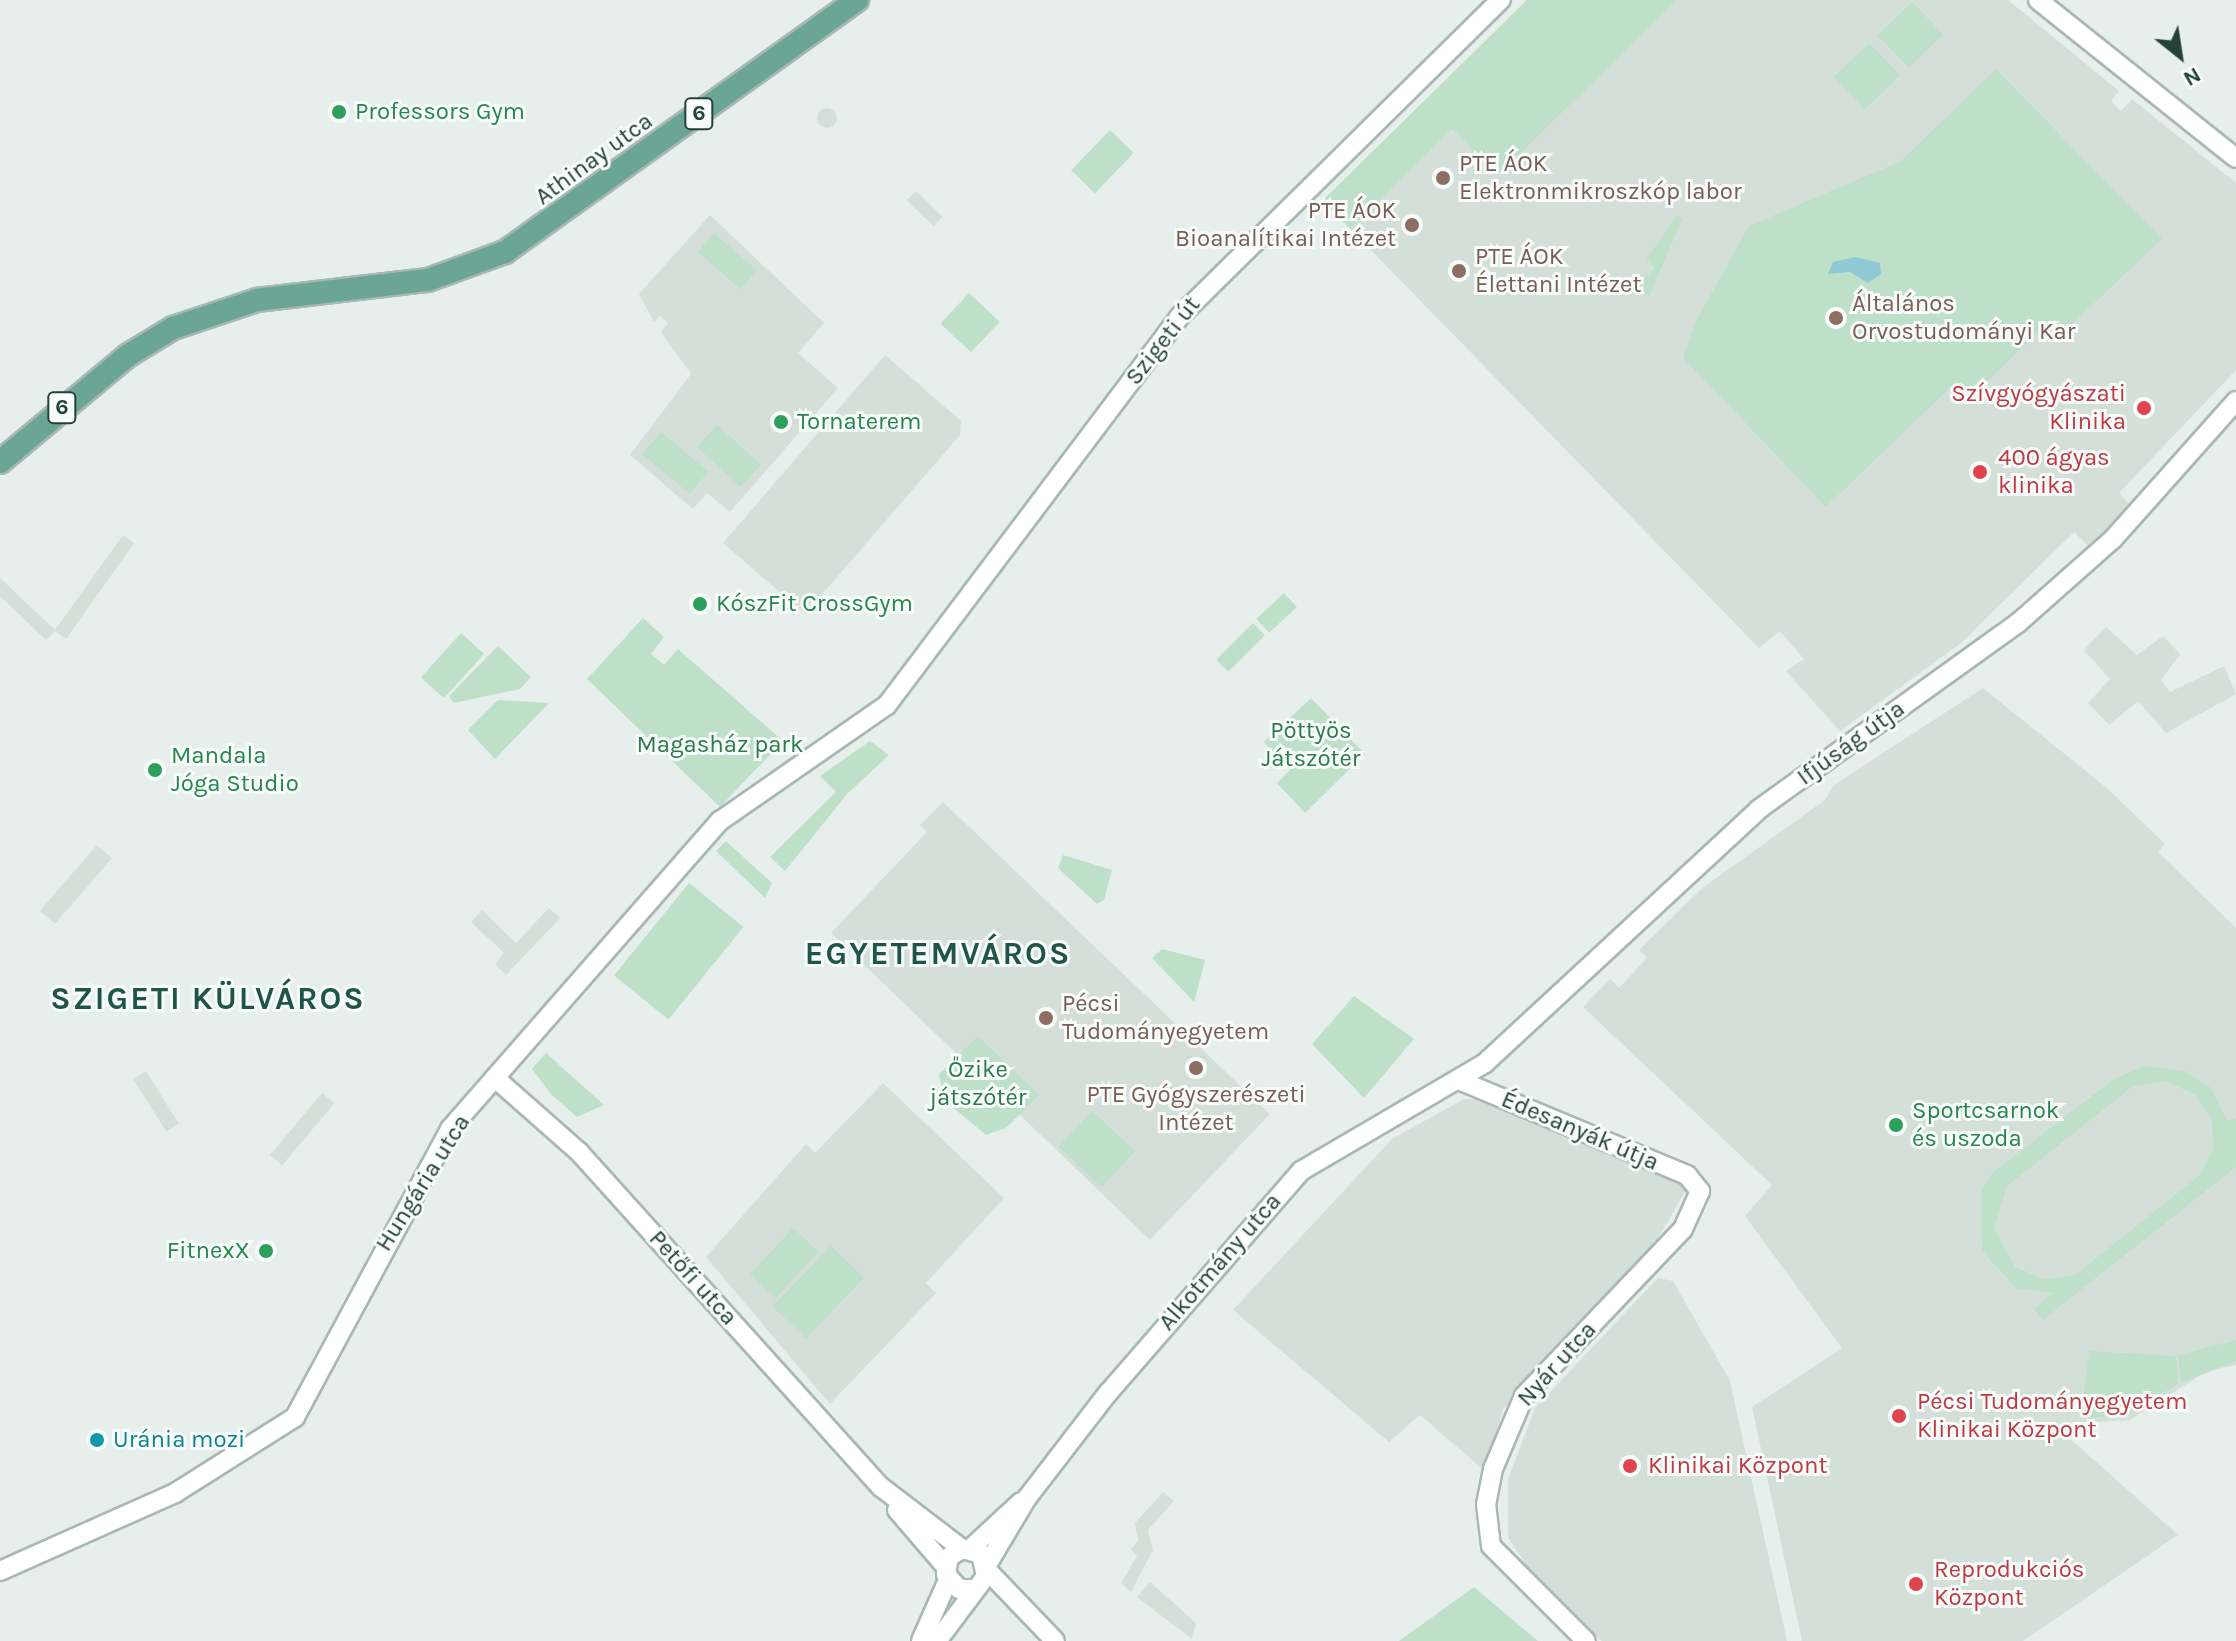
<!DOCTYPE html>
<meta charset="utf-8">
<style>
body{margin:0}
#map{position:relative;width:2236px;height:1641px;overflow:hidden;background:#e6efeb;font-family:Karla,sans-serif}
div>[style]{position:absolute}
.built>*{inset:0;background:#d4dfda;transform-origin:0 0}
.round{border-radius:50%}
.green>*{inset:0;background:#bfe0c8;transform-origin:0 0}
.water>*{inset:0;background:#8ec9d4}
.roads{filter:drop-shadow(2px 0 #a8b8b2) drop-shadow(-2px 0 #a8b8b2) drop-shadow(0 2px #a8b8b2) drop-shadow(0 -2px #a8b8b2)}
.minor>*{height:18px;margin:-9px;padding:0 9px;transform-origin:9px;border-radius:9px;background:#fff}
.major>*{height:22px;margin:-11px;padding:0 11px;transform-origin:11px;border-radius:11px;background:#6aa596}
.dots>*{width:22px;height:22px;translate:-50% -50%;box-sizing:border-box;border:4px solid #f7fbf9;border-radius:50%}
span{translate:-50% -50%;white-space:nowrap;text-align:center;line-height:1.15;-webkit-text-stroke:6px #f7fbf9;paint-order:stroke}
.shield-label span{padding:2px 6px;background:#f7fbf9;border:2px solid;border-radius:6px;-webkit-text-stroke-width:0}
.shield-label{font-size:22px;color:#24423a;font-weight:700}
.leisure-label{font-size:24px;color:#27864d}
.left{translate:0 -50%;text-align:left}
.right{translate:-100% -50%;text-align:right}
.street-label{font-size:24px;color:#24423a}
.education-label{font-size:24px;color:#785e54}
.health-label{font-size:24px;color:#be3a42}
.park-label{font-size:24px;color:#2d7a4b}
.culture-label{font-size:24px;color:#0d838f}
.district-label{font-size:32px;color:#1f5548;font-weight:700;letter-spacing:2px}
.north{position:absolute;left:2140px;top:16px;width:80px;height:80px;-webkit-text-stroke:6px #f7fbf9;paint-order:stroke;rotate:150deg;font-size:22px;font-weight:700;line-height:32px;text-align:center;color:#24423a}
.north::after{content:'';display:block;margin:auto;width:28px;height:36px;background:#24423a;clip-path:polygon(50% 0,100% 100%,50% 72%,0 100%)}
</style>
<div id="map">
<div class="built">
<div style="clip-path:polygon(1527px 0,2008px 0,2119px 91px,2111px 101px,2121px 111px,2132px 99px,2236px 183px,2236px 370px,2119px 493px,2132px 507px,2090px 548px,2074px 532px,1961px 643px,1840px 731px,1786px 671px,1804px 659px,1780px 631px,1759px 648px,1323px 201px)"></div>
<div class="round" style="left:817px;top:108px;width:20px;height:20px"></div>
<div style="left:916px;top:191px;width:37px;height:13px;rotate:44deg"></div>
<div style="clip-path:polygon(710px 215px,824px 323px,798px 353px,838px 388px,730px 512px,707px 493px,693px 509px,630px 455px,691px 374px,661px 332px,668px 323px,660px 316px,654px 322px,639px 294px)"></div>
<div style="clip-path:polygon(885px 355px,961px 421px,960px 435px,805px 614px,723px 543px)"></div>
<div style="clip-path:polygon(123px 535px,134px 543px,66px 639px,55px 631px,46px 640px,0 596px,0 578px,55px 630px)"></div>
<div style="clip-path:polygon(2106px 627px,2137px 655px,2163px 636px,2180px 654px,2161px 680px,2170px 692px,2224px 666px,2236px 694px,2166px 733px,2138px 701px,2109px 725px,2088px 703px,2110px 679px,2084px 650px)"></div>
<div style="clip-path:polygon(1983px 688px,2108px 789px,2165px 844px,2158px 852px,2236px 928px,2236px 1365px,2207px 1371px,2130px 1420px,2055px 1425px,2178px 1535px,2023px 1641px,1802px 1641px,1752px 1407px,1842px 1348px,1745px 1216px,1772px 1185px,1583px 1007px,1610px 979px,1619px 988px,1647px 958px,1639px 950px,1701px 889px,1825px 800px,1834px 785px)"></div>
<div style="clip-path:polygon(943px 802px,1270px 1114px,1150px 1240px,831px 933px,927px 832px,920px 825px)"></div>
<div style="left:97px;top:845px;width:20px;height:87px;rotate:41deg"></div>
<div style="clip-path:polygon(549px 908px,560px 918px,506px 975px,495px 964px,504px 953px,471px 922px,482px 910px,516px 943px)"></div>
<div style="left:146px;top:1071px;width:62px;height:15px;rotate:58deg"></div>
<div style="clip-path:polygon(883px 1083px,1004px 1198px,926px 1283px,936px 1293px,830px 1404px,706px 1257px,806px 1144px,815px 1153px)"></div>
<div style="left:322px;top:1093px;width:16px;height:81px;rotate:40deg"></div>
<div style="clip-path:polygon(1464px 1099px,1486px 1099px,1689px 1185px,1644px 1262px,1503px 1409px,1486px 1472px,1420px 1415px,1389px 1442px,1233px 1310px,1392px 1139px)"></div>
<div style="clip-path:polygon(1658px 1278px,1673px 1281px,1730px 1381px,1787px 1641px,1602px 1641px,1548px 1597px,1508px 1538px,1508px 1479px,1535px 1408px)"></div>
<div style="clip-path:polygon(1163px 1492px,1174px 1501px,1148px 1530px,1153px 1550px,1131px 1592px,1121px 1583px,1137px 1556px,1131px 1549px,1138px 1541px,1135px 1523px)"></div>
<div style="clip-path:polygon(1150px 1582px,1196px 1623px,1192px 1639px,1137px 1597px)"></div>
</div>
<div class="green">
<div style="clip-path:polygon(1527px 0,1677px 0,1498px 175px,1452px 129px,1350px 229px,1323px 200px)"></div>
<div style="left:1912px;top:2px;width:45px;height:48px;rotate:46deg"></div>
<div style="left:1869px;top:43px;width:45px;height:49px;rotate:46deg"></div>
<div style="clip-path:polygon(1996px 69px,2162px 239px,2064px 332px,2051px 320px,1970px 398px,1955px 383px,1826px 507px,1683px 358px,1694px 325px,1749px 226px,1901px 161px)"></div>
<div style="left:1110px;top:130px;width:33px;height:56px;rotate:44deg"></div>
<div style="clip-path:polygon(1678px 215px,1682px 219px,1649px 297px,1638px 286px,1655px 268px,1646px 259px)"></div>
<div style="left:714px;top:233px;width:57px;height:25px;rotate:41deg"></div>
<div style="left:969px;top:293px;width:42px;height:42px;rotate:43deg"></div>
<div style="left:717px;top:425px;width:59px;height:30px;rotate:42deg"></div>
<div style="left:661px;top:432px;width:62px;height:29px;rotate:40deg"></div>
<div style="left:1284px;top:593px;width:19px;height:38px;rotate:47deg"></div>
<div style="clip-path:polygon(643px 618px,664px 637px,651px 654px,664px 665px,678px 649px,783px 741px,720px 807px,587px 679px)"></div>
<div style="left:1253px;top:623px;width:17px;height:52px;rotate:45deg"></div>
<div style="left:461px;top:633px;width:31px;height:60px;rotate:42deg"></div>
<div style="clip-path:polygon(498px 646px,531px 677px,520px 689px,454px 703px,449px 696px)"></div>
<div style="clip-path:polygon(1311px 698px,1365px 754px,1305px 813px,1277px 783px,1290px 770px,1264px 742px)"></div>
<div style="clip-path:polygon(498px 700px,549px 703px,495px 759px,468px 730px)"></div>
<div style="clip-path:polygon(870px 741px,889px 755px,847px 794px,785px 871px,770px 857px,836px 792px,820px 776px)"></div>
<div style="clip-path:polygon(726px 841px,772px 883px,765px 898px,716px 851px)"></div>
<div style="clip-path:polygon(1063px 855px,1112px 870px,1104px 900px,1097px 904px,1058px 868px)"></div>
<div style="left:689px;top:883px;width:70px;height:119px;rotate:39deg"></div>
<div style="clip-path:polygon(1162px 949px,1205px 960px,1194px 1002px,1152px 958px)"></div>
<div style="clip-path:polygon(1354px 996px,1414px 1039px,1364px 1098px,1312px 1044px)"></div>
<div style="clip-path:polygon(978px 1036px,1039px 1095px,1006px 1128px,986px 1135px,944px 1100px,939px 1074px)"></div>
<div style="clip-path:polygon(546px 1053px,604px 1105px,577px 1117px,552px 1095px,532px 1069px)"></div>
<div style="clip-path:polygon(evenodd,2145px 1066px,2185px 1071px,2211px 1088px,2227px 1121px,2236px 1119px,2236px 1167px,2043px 1320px,2034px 1309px,2053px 1293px,2016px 1288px,1982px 1251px,1981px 1192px,1992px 1173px,2114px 1079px,2145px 1066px,2165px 1081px,2195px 1094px,2212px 1119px,2213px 1149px,2200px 1175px,2075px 1275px,2044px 1279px,2015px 1267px,1994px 1228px,2007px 1186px,2133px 1086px,2165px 1081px)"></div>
<div style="left:1092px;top:1111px;width:59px;height:49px;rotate:43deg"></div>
<div style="left:793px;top:1228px;width:35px;height:63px;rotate:43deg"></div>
<div style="left:831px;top:1246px;width:46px;height:84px;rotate:44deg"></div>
<div style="clip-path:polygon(2236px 1340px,2236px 1361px,2181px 1383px,2178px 1355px)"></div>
<div style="clip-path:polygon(2089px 1351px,2176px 1356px,2178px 1384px,2126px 1416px,2081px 1418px)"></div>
<div style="clip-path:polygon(1474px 1587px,1538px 1641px,1399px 1641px)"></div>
</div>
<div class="water">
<div style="clip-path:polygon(1855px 257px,1880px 263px,1881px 274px,1868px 283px,1850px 272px,1828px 274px,1833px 262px)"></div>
</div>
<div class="roads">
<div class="minor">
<div style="left:2038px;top:0;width:253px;rotate:38.6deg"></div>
<div style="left:495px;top:1078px;width:112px;rotate:41.4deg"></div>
<div style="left:579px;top:1152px;width:451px;rotate:48deg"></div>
<div style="left:881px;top:1487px;width:102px;rotate:37.4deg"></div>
<div style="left:1461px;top:1081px;width:245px;rotate:22.6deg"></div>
<div style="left:1687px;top:1175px;width:21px;rotate:51deg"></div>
<div style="left:1700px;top:1191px;width:42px;rotate:114.1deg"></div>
<div style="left:1683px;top:1229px;width:231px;rotate:133.6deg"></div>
<div style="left:1524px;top:1396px;width:79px;rotate:113deg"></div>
<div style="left:1493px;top:1469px;width:36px;rotate:101deg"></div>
<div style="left:1486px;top:1504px;width:42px;rotate:83.2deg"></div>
<div style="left:1491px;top:1546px;width:134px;rotate:45deg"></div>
<div style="left:897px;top:1510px;width:75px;rotate:49.3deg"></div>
<div style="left:970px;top:1549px;width:69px;rotate:-42.7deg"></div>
<div style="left:987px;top:1565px;width:78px;rotate:-59.2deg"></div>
<div style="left:1027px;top:1498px;width:133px;rotate:-52.4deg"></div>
<div style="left:1108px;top:1393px;width:294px;rotate:-49deg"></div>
<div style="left:1301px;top:1171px;width:213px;rotate:-30.4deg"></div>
<div style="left:1485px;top:1063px;width:374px;rotate:-42.8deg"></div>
<div style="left:1759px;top:809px;width:319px;rotate:-35.7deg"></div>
<div style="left:2018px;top:623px;width:127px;rotate:-41.5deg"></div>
<div style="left:2113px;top:539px;width:185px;rotate:-48.3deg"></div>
<div style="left:987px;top:1570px;width:98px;rotate:46.2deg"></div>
<div style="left:0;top:1571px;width:192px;rotate:-24deg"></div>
<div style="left:175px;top:1493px;width:142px;rotate:-32.3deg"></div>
<div style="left:295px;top:1417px;width:327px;rotate:-61.7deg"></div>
<div style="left:450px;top:1129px;width:410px;rotate:-48.8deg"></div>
<div style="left:720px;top:821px;width:203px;rotate:-34.8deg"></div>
<div style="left:887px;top:705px;width:486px;rotate:-53deg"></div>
<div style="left:1179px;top:317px;width:452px;rotate:-44.6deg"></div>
<div style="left:921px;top:1641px;width:67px;rotate:-66.1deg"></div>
<div style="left:937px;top:1641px;width:81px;rotate:-53deg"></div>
<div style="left:986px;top:1576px;width:23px;rotate:-103deg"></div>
<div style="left:981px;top:1554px;width:20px;rotate:-165deg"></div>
<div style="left:962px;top:1549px;width:15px;rotate:148deg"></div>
<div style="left:949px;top:1557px;width:17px;rotate:100deg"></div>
<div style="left:946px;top:1574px;width:20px;rotate:49deg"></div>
<div style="left:959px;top:1589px;width:15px"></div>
</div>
<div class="major">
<div style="left:0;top:462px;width:165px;rotate:-39.8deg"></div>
<div style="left:127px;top:356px;width:54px;rotate:-31.3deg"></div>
<div style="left:173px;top:328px;width:89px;rotate:-18.4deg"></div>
<div style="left:257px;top:300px;width:172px;rotate:-6.7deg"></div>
<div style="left:428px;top:280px;width:82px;rotate:-20deg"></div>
<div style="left:505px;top:252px;width:433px;rotate:-35.6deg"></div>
</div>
</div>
<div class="dots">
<div style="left:339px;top:112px;background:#2e9e5b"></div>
<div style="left:1443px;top:178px;background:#8d6e63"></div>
<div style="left:1412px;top:225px;background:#8d6e63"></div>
<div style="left:1459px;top:271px;background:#8d6e63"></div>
<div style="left:1836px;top:318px;background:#8d6e63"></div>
<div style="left:2144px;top:408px;background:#e0444e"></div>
<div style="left:781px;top:422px;background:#2e9e5b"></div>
<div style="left:1980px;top:472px;background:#e0444e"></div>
<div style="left:700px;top:604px;background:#2e9e5b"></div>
<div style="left:155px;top:770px;background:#2e9e5b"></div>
<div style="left:1046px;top:1018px;background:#8d6e63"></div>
<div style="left:1196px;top:1068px;background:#8d6e63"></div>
<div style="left:1896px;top:1125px;background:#2e9e5b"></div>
<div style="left:266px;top:1251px;background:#2e9e5b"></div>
<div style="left:1899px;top:1416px;background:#e0444e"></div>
<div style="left:97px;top:1440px;background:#0f9aa8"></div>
<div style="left:1630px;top:1466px;background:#e0444e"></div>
<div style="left:1916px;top:1584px;background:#e0444e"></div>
</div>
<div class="shield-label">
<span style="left:699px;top:114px">6</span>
<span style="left:62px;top:408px">6</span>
</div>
<div class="leisure-label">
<span class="left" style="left:355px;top:112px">Professors Gym</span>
<span class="left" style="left:797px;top:422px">Tornaterem</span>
<span class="left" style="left:716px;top:604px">KószFit CrossGym</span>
<span class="left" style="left:171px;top:770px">Mandala<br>Jóga Studio</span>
<span class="left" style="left:1912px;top:1125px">Sportcsarnok<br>és uszoda</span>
<span class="right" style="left:250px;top:1251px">FitnexX</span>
</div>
<div class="street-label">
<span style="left:594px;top:159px;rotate:-36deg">Athinay utca</span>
<span style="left:1163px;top:341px;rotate:-52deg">Szigeti út</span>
<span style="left:1851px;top:743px;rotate:-36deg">Ifjúság útja</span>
<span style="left:1580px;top:1131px;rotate:23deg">Édesanyák útja</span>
<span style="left:423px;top:1183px;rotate:-58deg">Hungária utca</span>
<span style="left:1220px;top:1262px;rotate:-49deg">Alkotmány utca</span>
<span style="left:693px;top:1278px;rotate:48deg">Petőfi utca</span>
<span style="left:1557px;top:1364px;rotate:-48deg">Nyár utca</span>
</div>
<div class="education-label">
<span class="left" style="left:1459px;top:178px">PTE ÁOK<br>Elektronmikroszkóp labor</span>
<span class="right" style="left:1396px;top:225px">PTE ÁOK<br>Bioanalítikai Intézet</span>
<span class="left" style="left:1475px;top:271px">PTE ÁOK<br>Élettani Intézet</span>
<span class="left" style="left:1852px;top:318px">Általános<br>Orvostudományi Kar</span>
<span class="left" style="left:1062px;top:1018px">Pécsi<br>Tudományegyetem</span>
<span style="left:1196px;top:1109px">PTE Gyógyszerészeti<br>Intézet</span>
</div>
<div class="health-label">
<span class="right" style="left:2126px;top:408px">Szívgyógyászati<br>Klinika</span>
<span class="left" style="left:1998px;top:472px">400 ágyas<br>klinika</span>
<span class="left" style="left:1917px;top:1416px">Pécsi Tudományegyetem<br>Klinikai Központ</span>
<span class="left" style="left:1648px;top:1466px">Klinikai Központ</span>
<span class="left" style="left:1934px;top:1584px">Reprodukciós<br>Központ</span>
</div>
<div class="park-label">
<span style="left:1311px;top:745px">Pöttyös<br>Játszótér</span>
<span style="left:720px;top:745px">Magasház park</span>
<span style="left:978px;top:1084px">Őzike<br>játszótér</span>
</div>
<div class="culture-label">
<span class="left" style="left:113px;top:1440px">Uránia mozi</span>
</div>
<div class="district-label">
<span style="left:938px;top:954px">EGYETEMVÁROS</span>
<span style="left:208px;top:999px">SZIGETI KÜLVÁROS</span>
</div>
<div class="north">N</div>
</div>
